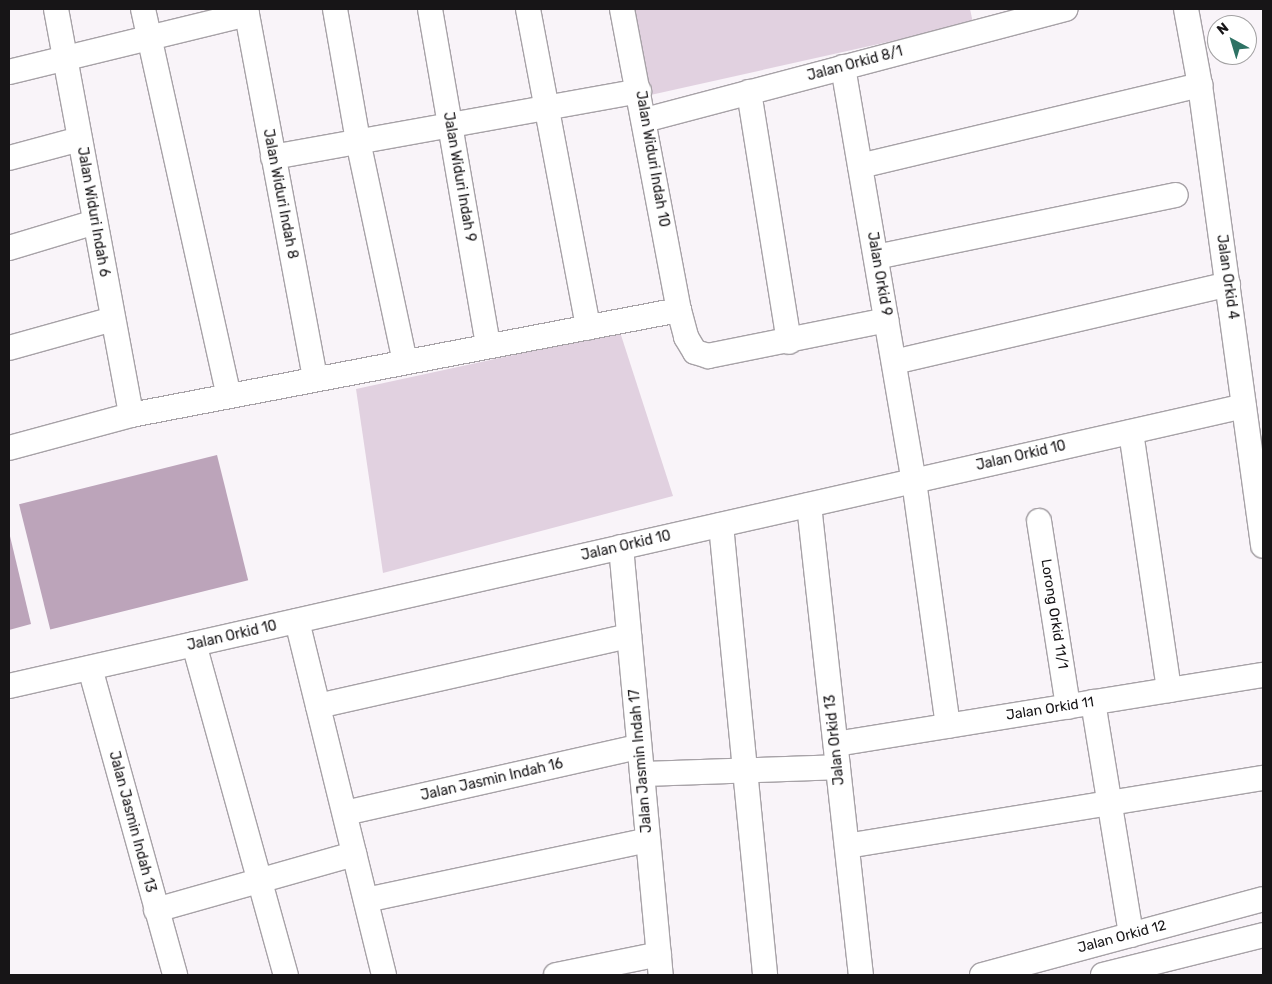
<!DOCTYPE html>
<style>
body{margin:0}
#map{position:relative;width:1272px;height:984px;overflow:hidden;background:#f9f4f9;font-family:Rubik,sans-serif}
div>[style]{position:absolute}
.green>*{inset:0;background:#e1d1e0}
.water>*{inset:0;background:#bca4ba;transform-origin:0 0}
.roads{filter:drop-shadow(1px 0 #a7a2a7) drop-shadow(-1px 0 #a7a2a7) drop-shadow(0 1px #a7a2a7) drop-shadow(0 -1px #a7a2a7)}
.minor>*{height:24px;margin:-12px;padding:0 12px;transform-origin:12px;border-radius:12px;background:#fff}
span{translate:-50% -50%;white-space:nowrap;text-align:center;line-height:1.15;-webkit-text-stroke:4px #fff;paint-order:stroke}
.street-label{font-size:14px;color:#171517}
.frame{position:absolute;inset:0;border:10px solid #171517;pointer-events:none}
.north{position:absolute;left:1207px;top:15px;width:50px;height:50px;box-sizing:border-box;background:#fff;border:1px solid #a2a1a2;border-radius:50%;rotate:321deg;font-size:14px;font-weight:700;line-height:20px;text-align:center;color:#171517}
.north::after{content:'';display:block;margin:auto;width:18px;height:22px;background:#2e7264;clip-path:polygon(50% 0,100% 100%,50% 72%,0 100%)}
</style>
<div id="map">
<div class="green">
<div style="clip-path:polygon(631px 9px,970px 9px,973px 23px,646px 96px)"></div>
<div style="clip-path:polygon(620px 332px,673px 496px,383px 573px,356px 389px)"></div>
</div>
<div class="water">
<div style="left:217px;top:455px;width:129px;height:204px;rotate:76deg"></div>
<div style="clip-path:polygon(9px 532px,31px 624px,9px 630px)"></div>
</div>
<div class="roads">
<div class="minor">
<div style="left:56px;top:9px;width:413px;rotate:79.5deg"></div>
<div style="left:143px;top:9px;width:396px;rotate:77.5deg"></div>
<div style="left:246px;top:9px;width:376px;rotate:79.4deg"></div>
<div style="left:335px;top:9px;width:134px;rotate:80.1deg"></div>
<div style="left:358px;top:141px;width:226px;rotate:78deg"></div>
<div style="left:430px;top:9px;width:342px;rotate:80.2deg"></div>
<div style="left:528px;top:9px;width:324px;rotate:79.3deg"></div>
<div style="left:622px;top:9px;width:306px;rotate:79.3deg"></div>
<div style="left:679px;top:310px;width:28px;rotate:75deg"></div>
<div style="left:686px;top:337px;width:17px;rotate:59deg"></div>
<div style="left:695px;top:352px;width:14px;rotate:17deg"></div>
<div style="left:708px;top:356px;width:182px;rotate:-11.4deg"></div>
<div style="left:1186px;top:9px;width:77px;rotate:79.6deg"></div>
<div style="left:1200px;top:85px;width:465px;rotate:82.2deg"></div>
<div style="left:843px;top:67px;width:420px;rotate:80.3deg"></div>
<div style="left:914px;top:481px;width:247px;rotate:82.1deg"></div>
<div style="left:9px;top:72px;width:245px;rotate:-13.7deg"></div>
<div style="left:749px;top:92px;width:253px;rotate:80.9deg"></div>
<div style="left:645px;top:120px;width:435px;rotate:-14.8deg"></div>
<div style="left:273px;top:157px;width:372px;rotate:-10.2deg"></div>
<div style="left:9px;top:158px;width:73px;rotate:-15deg"></div>
<div style="left:860px;top:166px;width:350px;rotate:-13.4deg"></div>
<div style="left:9px;top:248px;width:90px;rotate:-16.8deg"></div>
<div style="left:876px;top:257px;width:306px;rotate:-11.7deg"></div>
<div style="left:9px;top:348px;width:108px;rotate:-15.6deg"></div>
<div style="left:894px;top:362px;width:343px;rotate:-13.1deg"></div>
<div style="left:1131px;top:432px;width:261px;rotate:81.6deg"></div>
<div style="left:9px;top:448px;width:126px;rotate:-15.1deg"></div>
<div style="left:131px;top:415px;width:558px;rotate:-10.85deg"></div>
<div style="left:809px;top:505px;width:473px;rotate:83.7deg"></div>
<div style="left:1039px;top:521px;width:188px;rotate:81.1deg"></div>
<div style="left:721px;top:525px;width:452px;rotate:84.4deg"></div>
<div style="left:621px;top:547px;width:430px;rotate:84.7deg"></div>
<div style="left:297px;top:621px;width:365px;rotate:76.2deg"></div>
<div style="left:194px;top:644px;width:344px;rotate:74.5deg"></div>
<div style="left:90px;top:668px;width:319px;rotate:74.5deg"></div>
<div style="left:9px;top:686px;width:1266px;rotate:-12.77deg"></div>
<div style="left:1093px;top:702px;width:236px;rotate:80.7deg"></div>
<div style="left:318px;top:706px;width:319px;rotate:-12.7deg"></div>
<div style="left:836px;top:744px;width:433px;rotate:-9.2deg"></div>
<div style="left:642px;top:774px;width:196px;rotate:-2deg"></div>
<div style="left:345px;top:813px;width:301px;rotate:-12.7deg"></div>
<div style="left:847px;top:846px;width:422px;rotate:-9.3deg"></div>
<div style="left:366px;top:900px;width:288px;rotate:-12deg"></div>
<div style="left:156px;top:910px;width:206px;rotate:-15.8deg"></div>
<div style="left:556px;top:975px;width:105px;rotate:-11.5deg"></div>
<div style="left:982px;top:975px;width:291px;rotate:-15.1deg"></div>
<div style="left:1103px;top:975px;width:165px;rotate:-14deg"></div>
</div>
</div>
<div class="street-label">
<span style="left:855px;top:64px;rotate:-15deg">Jalan Orkid 8/1</span>
<span style="left:652px;top:159px;rotate:80deg">Jalan Widuri Indah 10</span>
<span style="left:459px;top:177px;rotate:80deg">Jalan Widuri Indah 9</span>
<span style="left:280px;top:194px;rotate:79deg">Jalan Widuri Indah 8</span>
<span style="left:93px;top:212px;rotate:80deg">Jalan Widuri Indah 6</span>
<span style="left:879px;top:274px;rotate:80deg">Jalan Orkid 9</span>
<span style="left:1227px;top:277px;rotate:82deg">Jalan Orkid 4</span>
<span style="left:1021px;top:456px;rotate:-13deg">Jalan Orkid 10</span>
<span style="left:626px;top:546px;rotate:-13deg">Jalan Orkid 10</span>
<span style="left:1054px;top:614px;rotate:81deg">Lorong Orkid 11/1</span>
<span style="left:232px;top:636px;rotate:-13deg">Jalan Orkid 10</span>
<span style="left:1050px;top:709px;rotate:-9deg">Jalan Orkid 11</span>
<span style="left:835px;top:740px;rotate:-96deg">Jalan Orkid 13</span>
<span style="left:641px;top:761px;rotate:-95deg">Jalan Jasmin Indah 17</span>
<span style="left:492px;top:780px;rotate:-13deg">Jalan Jasmin Indah 16</span>
<span style="left:132px;top:822px;rotate:75deg">Jalan Jasmin Indah 13</span>
<span style="left:1122px;top:937px;rotate:-15deg">Jalan Orkid 12</span>
</div>
<div class="frame"></div>
<div class="north">N</div>
</div>
